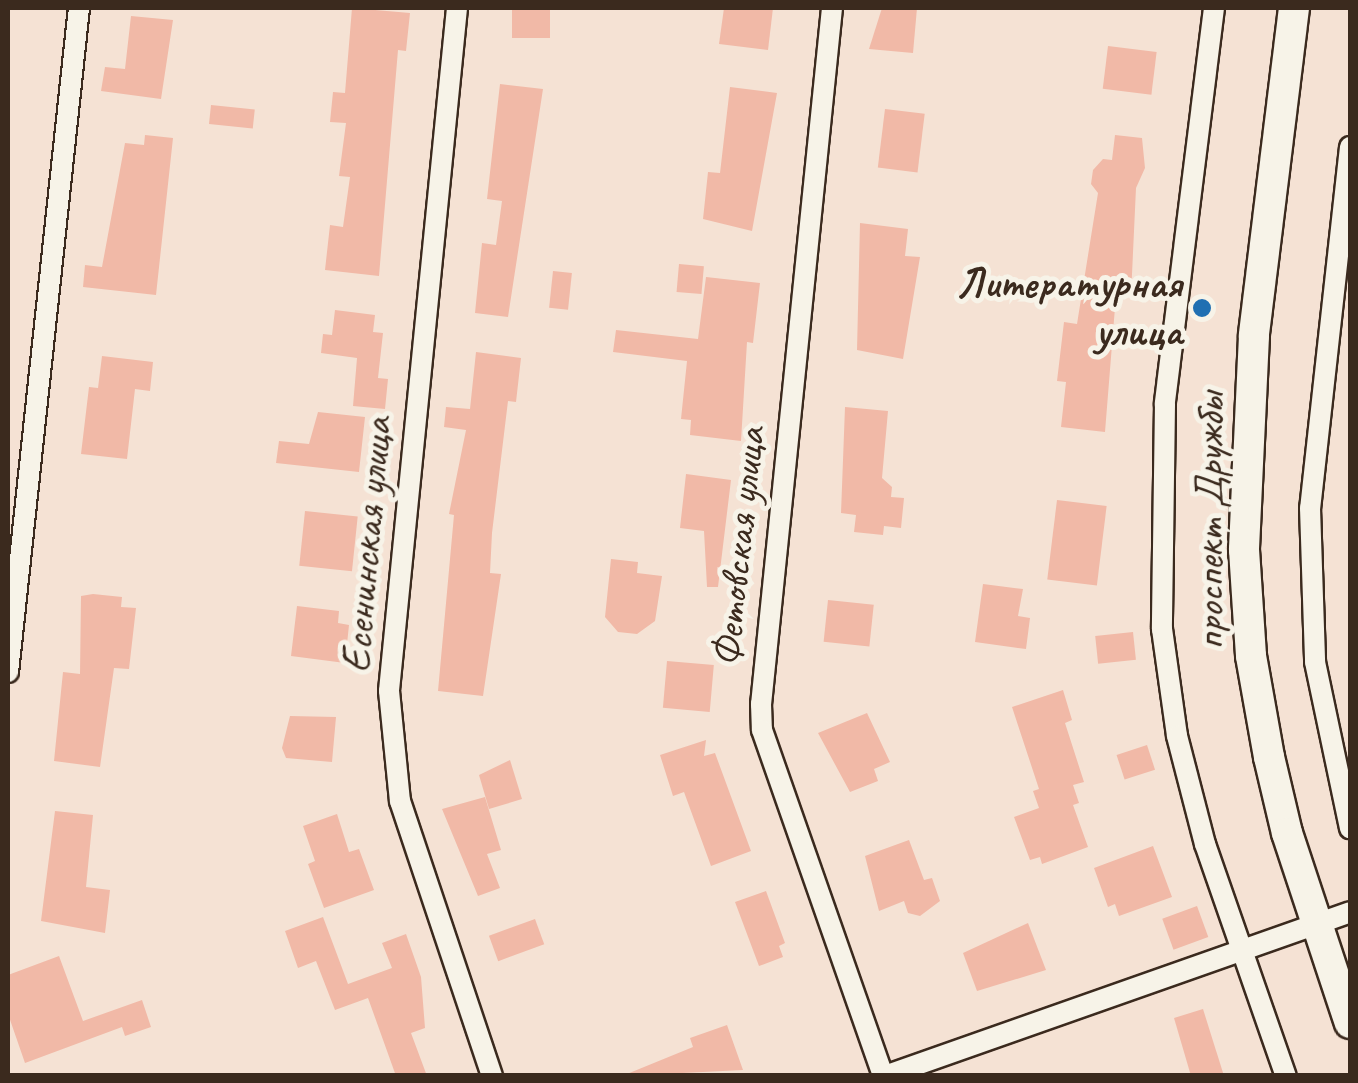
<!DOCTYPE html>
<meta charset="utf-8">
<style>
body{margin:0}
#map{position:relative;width:1358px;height:1083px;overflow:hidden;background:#f5e2d4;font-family:Caveat,sans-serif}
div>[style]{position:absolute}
.building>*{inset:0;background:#f1b9a7;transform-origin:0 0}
.roads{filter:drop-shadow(2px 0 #3b2a1e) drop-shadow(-2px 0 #3b2a1e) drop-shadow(0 2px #3b2a1e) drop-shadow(0 -2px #3b2a1e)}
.street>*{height:20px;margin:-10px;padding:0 10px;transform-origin:10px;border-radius:10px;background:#f7f3e8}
.secondary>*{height:30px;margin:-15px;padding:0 15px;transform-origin:15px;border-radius:15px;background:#f7f3e8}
.dots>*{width:28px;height:28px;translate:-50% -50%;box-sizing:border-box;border:5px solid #f7f3e8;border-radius:50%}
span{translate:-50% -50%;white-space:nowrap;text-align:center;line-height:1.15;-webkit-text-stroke:10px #f7f3e8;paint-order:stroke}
.poi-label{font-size:42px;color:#3b2a1e;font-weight:700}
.right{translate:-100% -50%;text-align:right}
.street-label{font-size:42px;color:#3b2a1e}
.frame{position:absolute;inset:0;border:10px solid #3b2a1e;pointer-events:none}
</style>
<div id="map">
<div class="building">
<div style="clip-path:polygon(352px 8px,410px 13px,406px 51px,398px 50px,379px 276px,325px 270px,330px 225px,343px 227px,350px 177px,339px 176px,346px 123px,330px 122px,333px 92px,345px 93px)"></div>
<div style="left:512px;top:8px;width:38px;height:30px"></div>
<div style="clip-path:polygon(724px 8px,773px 8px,768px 50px,719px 44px)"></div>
<div style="clip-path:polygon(882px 8px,917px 8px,913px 53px,869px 49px)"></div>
<div style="clip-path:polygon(131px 16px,173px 20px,161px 99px,101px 91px,105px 67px,125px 69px)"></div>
<div style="left:1108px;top:46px;width:49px;height:43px;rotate:7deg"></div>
<div style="clip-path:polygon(500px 84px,543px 89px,508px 317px,475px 313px,482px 243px,496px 245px,502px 201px,487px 199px)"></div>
<div style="clip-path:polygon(730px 87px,777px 93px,752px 231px,703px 219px,708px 172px,720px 173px)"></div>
<div style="left:211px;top:105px;width:44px;height:19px;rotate:6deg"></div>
<div style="left:885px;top:109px;width:40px;height:59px;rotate:7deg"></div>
<div style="clip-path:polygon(145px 135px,173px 138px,156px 295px,83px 287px,85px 265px,102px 267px,125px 143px,144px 145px)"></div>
<div style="clip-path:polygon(1115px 135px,1142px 138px,1145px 168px,1136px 188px,1131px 296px,1116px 295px,1105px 432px,1061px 427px,1066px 382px,1057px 381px,1064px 322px,1077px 324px,1098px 193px,1091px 184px,1093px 170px,1103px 159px,1112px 160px)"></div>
<div style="clip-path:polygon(860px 223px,908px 229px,905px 256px,920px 257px,903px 359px,857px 350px)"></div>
<div style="left:679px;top:264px;width:25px;height:28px;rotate:5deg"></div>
<div style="left:553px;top:271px;width:19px;height:37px;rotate:6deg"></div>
<div style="clip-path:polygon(706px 277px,760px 283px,753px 343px,747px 342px,741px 441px,690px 435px,691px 420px,681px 419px,687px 361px,613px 352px,616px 330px,698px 339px)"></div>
<div style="clip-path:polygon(335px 310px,375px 315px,373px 332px,383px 333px,378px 378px,388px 379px,385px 409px,353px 406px,357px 358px,321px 353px,323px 334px,332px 335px)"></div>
<div style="clip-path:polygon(476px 352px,521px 358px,516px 402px,508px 401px,492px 533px,490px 573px,501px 574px,483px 696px,438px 691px,454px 515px,449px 514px,466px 430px,444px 427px,446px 407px,470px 409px)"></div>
<div style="clip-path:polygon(102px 356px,153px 362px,150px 391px,135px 389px,127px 459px,81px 454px,89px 387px,98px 388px)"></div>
<div style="clip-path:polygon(845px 407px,888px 411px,882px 478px,892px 487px,891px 497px,904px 498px,901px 528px,884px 526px,883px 535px,854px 532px,856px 515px,841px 513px)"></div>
<div style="clip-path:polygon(318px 412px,365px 417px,359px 472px,276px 463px,279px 441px,309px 444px)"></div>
<div style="clip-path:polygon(686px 474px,731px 480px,718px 587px,707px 587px,704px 531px,680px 528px)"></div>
<div style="left:1057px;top:500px;width:50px;height:80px;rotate:7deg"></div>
<div style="left:305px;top:511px;width:53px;height:55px;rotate:6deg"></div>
<div style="clip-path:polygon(611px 559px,638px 562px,637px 573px,662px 576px,655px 621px,637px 634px,618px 632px,605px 617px)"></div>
<div style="clip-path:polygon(983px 584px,1023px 589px,1018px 616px,1030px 618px,1026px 649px,975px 642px)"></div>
<div style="clip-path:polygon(93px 594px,122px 597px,121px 607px,136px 608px,129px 669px,114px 668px,100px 767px,54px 761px,63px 672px,80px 674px,81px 596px)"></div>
<div style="left:828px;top:600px;width:46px;height:42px;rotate:6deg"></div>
<div style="clip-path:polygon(297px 606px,339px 611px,338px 623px,349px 625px,345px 663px,291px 656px)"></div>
<div style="left:1133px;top:632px;width:28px;height:38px;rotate:84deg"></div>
<div style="left:667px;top:661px;width:47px;height:47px;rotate:5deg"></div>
<div style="clip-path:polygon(1063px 690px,1072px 720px,1065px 723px,1084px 782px,1073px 785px,1079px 803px,1073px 805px,1088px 847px,1042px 864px,1040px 857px,1030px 860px,1014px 817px,1039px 808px,1033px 791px,1039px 789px,1012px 707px)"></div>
<div style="clip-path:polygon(867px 713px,890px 762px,874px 769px,878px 781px,850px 792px,818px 733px)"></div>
<div style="clip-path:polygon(290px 716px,336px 717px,332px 762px,286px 758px,282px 748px)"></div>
<div style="clip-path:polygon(706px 740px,704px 756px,715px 753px,751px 851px,711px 866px,684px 792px,673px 796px,660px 755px)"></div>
<div style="left:1147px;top:745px;width:26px;height:32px;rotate:72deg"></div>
<div style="clip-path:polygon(510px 760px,522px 799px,489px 809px,479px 775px)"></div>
<div style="clip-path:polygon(485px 797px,501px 850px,487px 854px,500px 888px,478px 896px,442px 809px)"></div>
<div style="clip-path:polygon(55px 811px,93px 815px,86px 887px,110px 890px,105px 933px,41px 921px)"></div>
<div style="clip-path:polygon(337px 814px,349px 852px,359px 849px,374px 890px,324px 908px,308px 864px,315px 861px,303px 826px)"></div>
<div style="clip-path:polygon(909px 840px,924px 880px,932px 878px,940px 901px,920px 916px,908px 913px,904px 901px,879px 911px,865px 856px)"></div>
<div style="clip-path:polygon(1153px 846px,1172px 897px,1119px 916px,1115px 904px,1108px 907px,1094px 868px)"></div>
<div style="clip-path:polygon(766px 891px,785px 943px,779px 946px,783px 957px,759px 966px,735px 902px)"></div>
<div style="left:1197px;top:906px;width:33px;height:37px;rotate:70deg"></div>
<div style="clip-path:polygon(323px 917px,348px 984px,392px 968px,382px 943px,406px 934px,421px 977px,425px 1028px,411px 1033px,427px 1076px,396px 1076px,368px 998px,335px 1010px,316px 961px,298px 968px,285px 931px)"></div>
<div style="left:535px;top:919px;width:27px;height:49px;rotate:70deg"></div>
<div style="clip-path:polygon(1028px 923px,1046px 970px,977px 991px,963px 953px)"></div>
<div style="clip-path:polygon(59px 956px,83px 1021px,142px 1000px,151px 1027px,125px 1036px,122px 1027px,25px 1063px,8px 1014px,8px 975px)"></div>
<div style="clip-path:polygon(1203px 1009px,1224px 1076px,1191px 1076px,1174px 1018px)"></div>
<div style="clip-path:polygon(727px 1025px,743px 1070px,622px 1076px,693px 1047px,690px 1038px)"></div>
</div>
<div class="roads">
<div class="street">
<div style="left:457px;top:8px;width:686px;rotate:95.69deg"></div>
<div style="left:389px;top:691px;width:111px;rotate:84.3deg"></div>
<div style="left:400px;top:801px;width:290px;rotate:71.5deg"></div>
<div style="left:832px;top:8px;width:700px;rotate:95.82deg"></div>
<div style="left:761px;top:704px;width:26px;rotate:88deg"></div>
<div style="left:762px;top:730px;width:367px;rotate:70.7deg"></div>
<div style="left:1214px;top:8px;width:399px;rotate:97.1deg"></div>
<div style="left:1165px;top:404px;width:225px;rotate:90.8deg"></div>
<div style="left:1162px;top:629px;width:108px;rotate:82deg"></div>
<div style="left:1177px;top:736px;width:112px;rotate:75.5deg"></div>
<div style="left:1205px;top:844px;width:246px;rotate:70.8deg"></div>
<div style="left:1350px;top:147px;width:363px;rotate:96.3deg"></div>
<div style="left:1310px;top:508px;width:154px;rotate:88.1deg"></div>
<div style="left:1315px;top:662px;width:170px;rotate:78.1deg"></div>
<div style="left:8px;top:672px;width:668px;rotate:-83.9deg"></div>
<div style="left:885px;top:1076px;width:493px;rotate:-19.4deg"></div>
</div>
<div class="secondary">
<div style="left:1294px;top:8px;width:330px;rotate:97deg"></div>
<div style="left:1254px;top:336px;width:214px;rotate:92.7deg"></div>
<div style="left:1244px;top:550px;width:106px;rotate:86.2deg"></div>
<div style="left:1251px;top:656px;width:103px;rotate:79.9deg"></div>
<div style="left:1269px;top:757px;width:78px;rotate:76.7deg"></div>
<div style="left:1287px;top:833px;width:200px;rotate:71.7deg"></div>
</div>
</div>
<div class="dots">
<div style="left:1202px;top:308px;background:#1f6fb2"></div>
</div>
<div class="poi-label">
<span class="right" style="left:1182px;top:308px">Литературная<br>улица</span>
</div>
<div class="street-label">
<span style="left:1210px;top:521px;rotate:-90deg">проспект Дружбы</span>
<span style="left:367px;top:545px;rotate:-85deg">Есенинская улица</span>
<span style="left:739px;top:547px;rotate:-84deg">Фетовская улица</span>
</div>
<div class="frame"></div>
</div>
